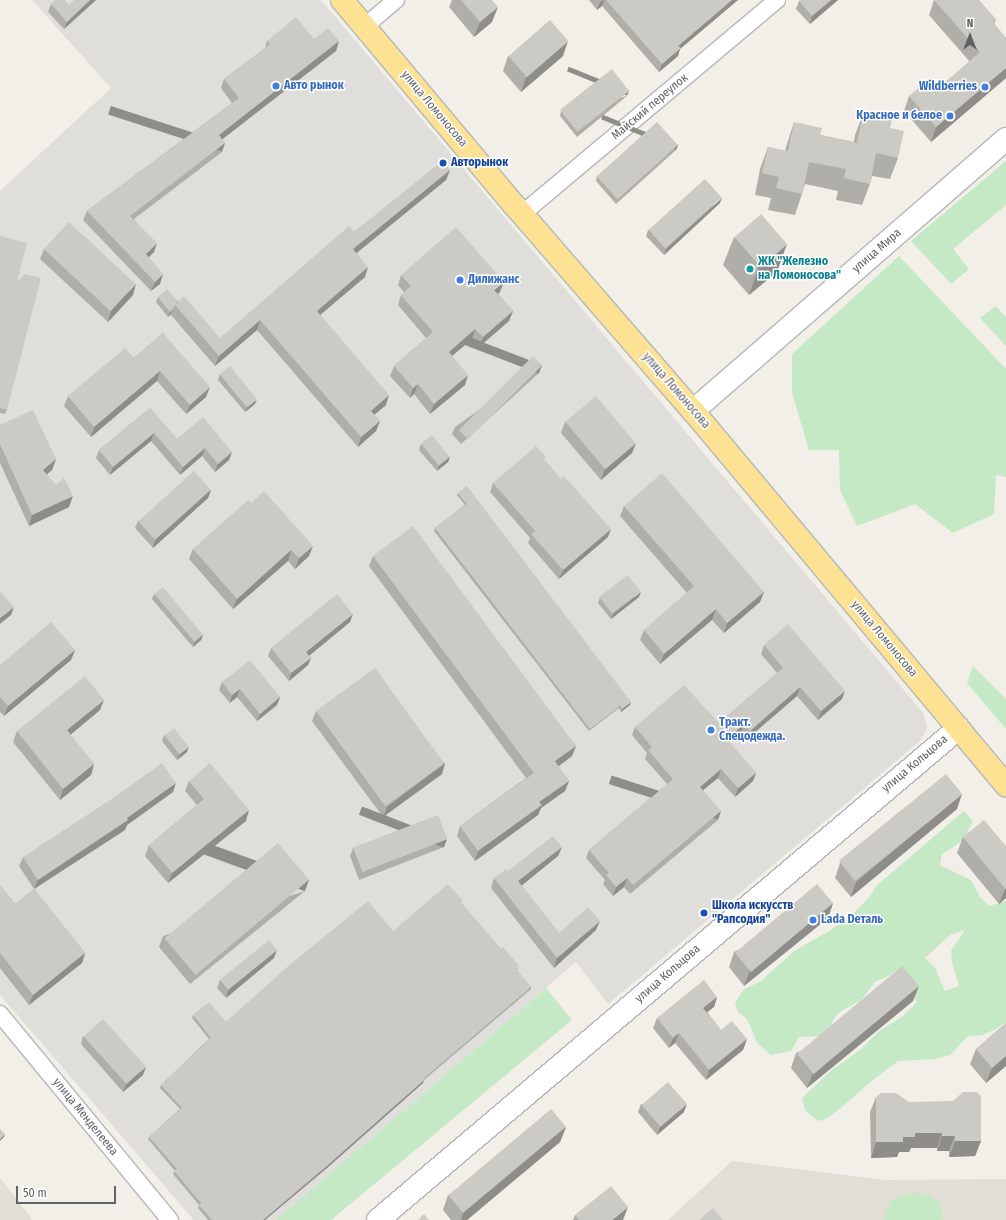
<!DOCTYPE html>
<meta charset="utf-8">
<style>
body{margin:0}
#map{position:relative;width:1006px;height:1220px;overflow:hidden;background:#f1efe8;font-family:"Fira Sans Condensed",sans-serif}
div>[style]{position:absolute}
.industrial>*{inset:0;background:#e0deda}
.education>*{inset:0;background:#e1ded6}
.green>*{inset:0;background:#c5e8c5}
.roads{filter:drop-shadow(1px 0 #b5b8bc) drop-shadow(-1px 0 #b5b8bc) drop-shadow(0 1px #b5b8bc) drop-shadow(0 -1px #b5b8bc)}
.street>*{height:16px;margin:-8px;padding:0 8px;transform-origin:8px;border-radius:8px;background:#fff}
.secondary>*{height:22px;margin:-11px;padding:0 11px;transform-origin:11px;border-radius:11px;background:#fff}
.highway>*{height:22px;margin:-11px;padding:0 11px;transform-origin:11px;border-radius:11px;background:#fde293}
.wall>*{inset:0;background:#afaea9}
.shaded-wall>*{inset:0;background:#8f8d8a;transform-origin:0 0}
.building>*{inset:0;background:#cccac5;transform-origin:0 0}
.dots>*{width:11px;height:11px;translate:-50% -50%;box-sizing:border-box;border:2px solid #fff;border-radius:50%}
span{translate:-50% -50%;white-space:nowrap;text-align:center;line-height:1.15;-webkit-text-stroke:3px #fff;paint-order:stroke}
.shop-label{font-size:12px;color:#366cbe;font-weight:700}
.left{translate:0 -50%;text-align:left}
.right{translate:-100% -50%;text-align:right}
.street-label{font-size:12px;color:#5f6368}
.transit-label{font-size:12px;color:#164399;font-weight:700}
.culture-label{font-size:12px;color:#0d838f;font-weight:700}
.north{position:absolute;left:950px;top:16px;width:40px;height:40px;-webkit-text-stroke:3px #fff;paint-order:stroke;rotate:0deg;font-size:11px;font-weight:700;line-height:16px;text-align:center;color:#5f6368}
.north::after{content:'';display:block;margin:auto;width:14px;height:18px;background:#5f6368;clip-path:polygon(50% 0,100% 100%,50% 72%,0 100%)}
.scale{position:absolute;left:16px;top:1186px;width:100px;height:18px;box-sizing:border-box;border:2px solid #5f6368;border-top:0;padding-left:5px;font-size:12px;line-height:14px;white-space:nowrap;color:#5f6368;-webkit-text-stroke:3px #fff;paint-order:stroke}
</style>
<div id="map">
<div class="industrial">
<div style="clip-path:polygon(32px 0,321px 0,924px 714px,927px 729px,920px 741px,608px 1004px,576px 962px,276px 1220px,194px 1220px,0 995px,0 191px,111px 88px)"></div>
</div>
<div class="education">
<div style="clip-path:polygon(732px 1161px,886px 1180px,1006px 1179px,1006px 1220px,668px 1220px)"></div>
<div style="clip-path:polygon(0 1178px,33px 1220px,0 1220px)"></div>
</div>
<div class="green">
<div style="clip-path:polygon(1006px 161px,1006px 205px,953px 249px,969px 269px,951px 284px,911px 241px)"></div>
<div style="clip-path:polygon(899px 256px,1006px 369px,1006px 477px,996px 475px,994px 514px,953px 533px,915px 504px,857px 526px,840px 490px,839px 450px,809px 450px,792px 393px,792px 354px)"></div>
<div style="clip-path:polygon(996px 306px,1006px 317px,1006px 346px,980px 318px)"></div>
<div style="clip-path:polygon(973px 666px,1006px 699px,1006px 729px,967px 683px)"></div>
<div style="clip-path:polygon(evenodd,964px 811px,973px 821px,964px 840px,942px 854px,940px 865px,971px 880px,980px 897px,989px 906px,1006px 901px,1006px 1022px,996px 1029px,982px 1035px,968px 1036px,950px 1055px,935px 1059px,898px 1061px,868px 1084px,842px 1107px,828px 1118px,818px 1121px,805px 1110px,802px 1098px,832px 1070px,860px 1050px,878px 1032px,903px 1016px,917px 1002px,904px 982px,911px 976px,901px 967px,889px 976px,876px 981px,861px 1000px,838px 1013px,832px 1022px,831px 1028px,819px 1036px,799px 1037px,791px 1051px,771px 1055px,757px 1043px,747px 1019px,738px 1012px,735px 1003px,743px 990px,761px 981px,794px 951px,831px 930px,853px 914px,871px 895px,876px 886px,964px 811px,965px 930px,951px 951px,952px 963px,959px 986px,945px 991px,935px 968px,925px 958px,950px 935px,965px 930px)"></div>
<div style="clip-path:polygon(546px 988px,572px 1020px,331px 1220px,276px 1220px)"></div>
<div style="clip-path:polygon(917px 1193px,928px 1195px,940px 1203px,943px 1220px,884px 1220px,890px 1202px,901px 1196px)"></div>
</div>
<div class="roads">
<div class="street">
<div style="left:364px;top:27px;width:42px;rotate:-40.2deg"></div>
<div style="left:522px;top:214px;width:333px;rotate:-40deg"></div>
<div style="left:0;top:1014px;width:267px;rotate:50.5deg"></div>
</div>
<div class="secondary">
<div style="left:693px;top:411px;width:415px;rotate:-41deg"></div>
<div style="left:378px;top:1220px;width:761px;rotate:-40.26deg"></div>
</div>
<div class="highway">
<div style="left:342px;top:0;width:270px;rotate:50deg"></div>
<div style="left:516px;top:207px;width:270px;rotate:49.1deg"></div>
<div style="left:693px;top:411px;width:488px;rotate:50.1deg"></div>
</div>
</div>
<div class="wall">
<div style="clip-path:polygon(96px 0,64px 29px,48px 12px,51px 4px,69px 5px)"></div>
<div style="clip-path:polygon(452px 0,492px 0,492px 22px,474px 37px,449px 7px)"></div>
<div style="clip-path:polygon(589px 0,738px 0,680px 49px,678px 56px,659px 72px,602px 6px,597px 10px)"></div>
<div style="clip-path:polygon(838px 0,810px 24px,796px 9px,799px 1px)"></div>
<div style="clip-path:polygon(934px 0,996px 19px,994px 24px,1006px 38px,1006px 78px,931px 142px,904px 111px,909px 96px,936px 90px,970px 62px,929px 15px)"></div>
<div style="clip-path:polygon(314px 39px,339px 41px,336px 51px,222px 139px,222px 152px,134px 219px,154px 252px,148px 257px,160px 284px,151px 291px,83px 220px,87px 211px,232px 103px,221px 88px,224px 79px,265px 48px,267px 41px)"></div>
<div style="clip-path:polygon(508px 56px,563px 56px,521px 92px,503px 71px)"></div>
<div style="clip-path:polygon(627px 96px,577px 137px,560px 116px,561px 111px)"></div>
<div style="clip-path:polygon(863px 114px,890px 128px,898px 158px,890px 179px,872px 176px,870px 184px,862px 205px,836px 200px,838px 191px,805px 184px,802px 194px,795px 215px,768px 210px,771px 198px,755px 195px,760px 169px,768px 147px,785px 151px,787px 144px,794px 122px,820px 135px,854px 142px,855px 135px)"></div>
<div style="clip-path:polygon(678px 145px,676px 150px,616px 204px,596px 181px,597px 176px)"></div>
<div style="clip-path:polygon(450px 170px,446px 180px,357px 253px,365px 277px,320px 315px,386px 405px,374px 415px,380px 421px,376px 431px,358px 447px,257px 330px,215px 366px,171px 315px,171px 314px,168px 317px,156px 302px,158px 297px,178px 301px,220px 338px,354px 232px)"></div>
<div style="clip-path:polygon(720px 203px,664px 255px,646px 236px,648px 230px)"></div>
<div style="clip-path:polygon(0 236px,17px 282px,7px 410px,5px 414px,0 413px)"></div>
<div style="clip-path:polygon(734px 237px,777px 272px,749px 295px,723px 265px)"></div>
<div style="clip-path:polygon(44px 249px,133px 295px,108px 322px,40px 259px)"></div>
<div style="clip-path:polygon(401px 275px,500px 292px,498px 294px,513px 311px,509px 321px,479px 347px,472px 339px,452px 356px,465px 385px,430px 414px,414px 394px,410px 398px,390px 376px,394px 366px,426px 338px,398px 305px,401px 295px,404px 292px,398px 285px)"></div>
<div style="clip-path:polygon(163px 333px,206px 397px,186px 414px,157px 381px,91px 437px,64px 406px,68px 396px,134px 358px)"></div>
<div style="clip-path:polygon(542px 365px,539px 373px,461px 444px,452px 434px,455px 427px)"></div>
<div style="clip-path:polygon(220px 374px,255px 404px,245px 412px,218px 380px)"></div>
<div style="clip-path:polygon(150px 408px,177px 439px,232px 452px,229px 460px,215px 472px,202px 456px,180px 475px,151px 441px,110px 475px,96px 458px,99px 450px)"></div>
<div style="clip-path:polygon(565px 422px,636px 443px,632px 453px,601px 480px,561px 433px)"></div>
<div style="clip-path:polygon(0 425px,56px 459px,52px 470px,47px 474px,69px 507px,29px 526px,0 463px)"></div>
<div style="clip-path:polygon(421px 444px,450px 457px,448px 462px,437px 471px,419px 450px)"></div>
<div style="clip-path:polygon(545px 460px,608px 537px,559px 579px,528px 543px,530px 538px,490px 492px,493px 483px)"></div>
<div style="clip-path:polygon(211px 490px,208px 498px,153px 548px,135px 528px,138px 521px)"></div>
<div style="clip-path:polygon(458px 493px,630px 705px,621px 712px,619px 708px,589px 731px,434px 531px,435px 528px,465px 505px,457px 495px)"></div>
<div style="clip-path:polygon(251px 503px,309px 556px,295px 569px,288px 561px,233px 609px,189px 559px,193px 549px)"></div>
<div style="clip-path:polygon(624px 506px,764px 592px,760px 602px,724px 633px,712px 620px,660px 664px,640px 640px,644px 630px,687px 593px,620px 516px)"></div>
<div style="clip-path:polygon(373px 556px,576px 746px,572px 756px,558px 766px,569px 781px,565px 791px,541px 808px,538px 815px,475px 861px,457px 836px,460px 826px,526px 778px,369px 566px)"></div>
<div style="clip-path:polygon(154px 594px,203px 635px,201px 640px,193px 647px,152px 599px)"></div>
<div style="clip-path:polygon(600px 597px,639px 597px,611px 619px,598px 603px)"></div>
<div style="clip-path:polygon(350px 622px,309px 656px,311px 658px,308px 665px,289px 681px,268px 656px,271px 648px)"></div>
<div style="clip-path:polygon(764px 645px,842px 699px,818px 720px,797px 696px,747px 739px,741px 733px,729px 742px,756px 773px,753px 781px,735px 797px,718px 778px,703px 790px,718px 820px,630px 894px,624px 887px,613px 896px,603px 884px,605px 880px,586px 858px,589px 850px,667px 784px,645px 759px,647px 753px,632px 735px,635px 727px,719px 723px,777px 673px,761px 654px)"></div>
<div style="clip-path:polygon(75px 650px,71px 660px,4px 716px,0 712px,0 665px)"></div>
<div style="clip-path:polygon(222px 682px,280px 697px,277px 705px,257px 721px,237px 697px,230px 703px,219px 690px)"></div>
<div style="clip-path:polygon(100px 710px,70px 735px,94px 764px,91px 775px,60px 800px,13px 742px,17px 731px)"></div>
<div style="clip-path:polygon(316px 711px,445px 763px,442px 774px,383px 817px,312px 721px)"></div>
<div style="clip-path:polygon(164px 735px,187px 752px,177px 760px,162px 741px)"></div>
<div style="clip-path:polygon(189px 781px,246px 821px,168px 883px,145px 856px,149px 845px,197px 805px,185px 791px)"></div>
<div style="clip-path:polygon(173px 792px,127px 825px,125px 830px,34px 889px,85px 953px,82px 963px,29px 1005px,0 968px,0 885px,15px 904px,34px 889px,19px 866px,23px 857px)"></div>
<div style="clip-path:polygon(957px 809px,851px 897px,835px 878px,840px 863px)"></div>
<div style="clip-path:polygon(963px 837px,1006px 846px,1006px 898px,999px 904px,957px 853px)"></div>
<div style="clip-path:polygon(447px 839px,444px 847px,359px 880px,350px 856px,353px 848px)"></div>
<div style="clip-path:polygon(562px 847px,558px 856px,521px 885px,559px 933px,596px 930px,554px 968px,491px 888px,494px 878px)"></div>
<div style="clip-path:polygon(305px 891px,190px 984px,159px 947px,163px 936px)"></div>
<div style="clip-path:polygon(833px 903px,828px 918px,744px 986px,729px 967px,734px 952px)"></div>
<div style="clip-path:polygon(462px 904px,518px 969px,516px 970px,531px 987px,530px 990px,424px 1080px,423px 1083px,327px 1168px,265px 1220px,208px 1220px,198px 1208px,199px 1205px,173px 1174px,175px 1171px,148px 1139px,149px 1137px,180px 1109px,160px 1088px,161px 1085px,209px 1039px,192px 1018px,193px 1015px,226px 1022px,393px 931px)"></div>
<div style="clip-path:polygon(274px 958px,226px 998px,217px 988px,220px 980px)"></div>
<div style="clip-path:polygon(717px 997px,714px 1007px,707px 1012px,721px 1030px,747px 1039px,743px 1050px,706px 1080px,675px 1043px,669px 1048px,653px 1028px,657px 1018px)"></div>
<div style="clip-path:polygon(913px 1001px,807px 1088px,791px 1068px,796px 1053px)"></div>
<div style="clip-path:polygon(1006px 1023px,1006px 1066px,986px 1083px,970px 1064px,976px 1049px)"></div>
<div style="clip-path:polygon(83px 1036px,143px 1075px,123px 1092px,81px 1044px)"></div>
<div style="clip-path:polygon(876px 1097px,909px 1102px,981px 1141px,975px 1156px,949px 1157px,949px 1151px,937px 1151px,937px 1148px,911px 1148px,909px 1152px,899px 1152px,897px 1157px,871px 1158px,870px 1112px)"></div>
<div style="clip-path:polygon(641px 1104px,684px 1112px,657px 1135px,638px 1112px)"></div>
<div style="clip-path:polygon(566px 1127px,560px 1142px,467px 1220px,451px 1220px,443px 1210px,448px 1195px)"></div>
<div style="clip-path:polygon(575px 1215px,623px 1220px,573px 1220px)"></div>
</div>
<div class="shaded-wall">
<div style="clip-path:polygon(90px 0,96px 0,64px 29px,67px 22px)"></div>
<div style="clip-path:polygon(603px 0,604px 0,602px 6px,597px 10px,600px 2px)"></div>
<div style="clip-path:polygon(732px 0,738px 0,680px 49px,678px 56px,659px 72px,662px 64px,678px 46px)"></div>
<div style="clip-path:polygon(831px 0,838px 0,810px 24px,812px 16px)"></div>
<div style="clip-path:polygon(498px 7px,492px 22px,474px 37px,480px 22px)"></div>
<div style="clip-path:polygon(339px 41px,336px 51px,215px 145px,219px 135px)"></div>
<div style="clip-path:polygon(568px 41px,563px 56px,521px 92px,526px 77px)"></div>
<div style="clip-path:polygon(1006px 68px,1006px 78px,931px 142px,936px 127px)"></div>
<div style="left:629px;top:91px;width:5px;height:65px;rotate:112deg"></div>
<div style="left:225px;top:143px;width:9px;height:120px;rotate:108deg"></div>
<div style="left:678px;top:145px;width:5px;height:81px;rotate:112deg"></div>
<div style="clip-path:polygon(450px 170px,446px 180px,349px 259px,353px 249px)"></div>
<div style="clip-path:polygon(722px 198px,720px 203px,664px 255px,666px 249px)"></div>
<div style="clip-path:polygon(157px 243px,154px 252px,142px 264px,146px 254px)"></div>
<div style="clip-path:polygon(787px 244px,777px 272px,749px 295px,759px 267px)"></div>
<div style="clip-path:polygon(368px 267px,365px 277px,313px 321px,317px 311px)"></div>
<div style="clip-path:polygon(163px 274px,160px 284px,151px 291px,155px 282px)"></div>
<div style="clip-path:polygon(504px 282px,500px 292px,491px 300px,494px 290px)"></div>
<div style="clip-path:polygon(136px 284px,133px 295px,108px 322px,111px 311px)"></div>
<div style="clip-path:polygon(173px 309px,171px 314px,168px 317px,170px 312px)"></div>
<div style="clip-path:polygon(513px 311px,509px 321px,479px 347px,483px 337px)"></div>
<div style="clip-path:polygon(260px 320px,257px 330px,215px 366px,219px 356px)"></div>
<div style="clip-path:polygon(475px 329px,472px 339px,445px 362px,449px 352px)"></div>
<div style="left:542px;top:365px;width:9px;height:105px;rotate:111deg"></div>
<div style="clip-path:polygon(160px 371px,157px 381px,91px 437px,94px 427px)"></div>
<div style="clip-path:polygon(468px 375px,465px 385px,430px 414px,434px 404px)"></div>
<div style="clip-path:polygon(418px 384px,414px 394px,410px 398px,413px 388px)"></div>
<div style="clip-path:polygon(210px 387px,206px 397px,186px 414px,190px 405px)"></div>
<div style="clip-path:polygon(389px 395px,386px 405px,367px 421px,371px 411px)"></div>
<div style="clip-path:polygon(257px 399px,255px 404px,245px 412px,247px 407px)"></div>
<div style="clip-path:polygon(380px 421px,376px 431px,358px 447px,361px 437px)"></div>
<div style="clip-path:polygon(154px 433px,151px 441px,110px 475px,113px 467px)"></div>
<div style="clip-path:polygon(636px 443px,632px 453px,601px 480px,605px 469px)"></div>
<div style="clip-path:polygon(205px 448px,202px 456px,180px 475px,183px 467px)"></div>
<div style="clip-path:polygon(232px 452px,229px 460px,215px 472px,218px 464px)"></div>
<div style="clip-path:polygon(450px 457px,448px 462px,437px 471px,439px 466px)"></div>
<div style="clip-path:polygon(56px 459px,52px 470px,40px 480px,43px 470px)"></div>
<div style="clip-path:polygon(211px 490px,208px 498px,153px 548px,155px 540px)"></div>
<div style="clip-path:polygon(73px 496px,69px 507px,29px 526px,32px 515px)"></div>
<div style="clip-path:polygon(611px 529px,608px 537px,559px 579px,563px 570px)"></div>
<div style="clip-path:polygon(313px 546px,309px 556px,295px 569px,299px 558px)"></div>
<div style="clip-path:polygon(291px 550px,288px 561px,233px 609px,237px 599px)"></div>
<div style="clip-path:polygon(641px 592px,639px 597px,611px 619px,613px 614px)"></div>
<div style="clip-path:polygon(764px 592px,760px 602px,724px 633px,727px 623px)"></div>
<div style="clip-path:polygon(14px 607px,11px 615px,0 624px,0 618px)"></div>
<div style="clip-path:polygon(716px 609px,712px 620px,660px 664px,664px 654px)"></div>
<div style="clip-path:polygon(353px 614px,350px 622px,304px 660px,306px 652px)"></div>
<div style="clip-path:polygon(203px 635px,201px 640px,193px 647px,195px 642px)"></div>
<div style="clip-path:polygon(75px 650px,71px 660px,4px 716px,8px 706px)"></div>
<div style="clip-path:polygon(311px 658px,308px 665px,289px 681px,291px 673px)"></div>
<div style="clip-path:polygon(800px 687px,797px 696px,747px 739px,750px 731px)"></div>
<div style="clip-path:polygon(240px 689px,237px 697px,230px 703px,232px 695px)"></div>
<div style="clip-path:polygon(845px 691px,842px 699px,818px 720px,821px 711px)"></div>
<div style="clip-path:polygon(280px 697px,277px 705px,257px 721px,260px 714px)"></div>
<div style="clip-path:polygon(104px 700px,100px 710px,63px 741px,67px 730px)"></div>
<div style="clip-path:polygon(631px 702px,630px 705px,621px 712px,622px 709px)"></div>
<div style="left:620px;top:706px;width:2px;height:38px;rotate:117deg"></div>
<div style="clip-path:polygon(744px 724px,741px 733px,723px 747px,727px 739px)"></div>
<div style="clip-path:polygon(576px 746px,572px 756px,551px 772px,555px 761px)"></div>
<div style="clip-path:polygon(189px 747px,187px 752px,177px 760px,179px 755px)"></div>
<div style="clip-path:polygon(445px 763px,442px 774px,383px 817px,387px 807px)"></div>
<div style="clip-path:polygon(94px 764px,91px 775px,60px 800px,63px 789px)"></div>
<div style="clip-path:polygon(721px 769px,718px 778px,697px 795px,700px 787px)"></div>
<div style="clip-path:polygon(756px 773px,753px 781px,735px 797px,738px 788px)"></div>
<div style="clip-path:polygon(569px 781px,565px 791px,541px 808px,538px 815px,475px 861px,478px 851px,539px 802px)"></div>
<div style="clip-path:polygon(176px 783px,173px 792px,127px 825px,125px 830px,34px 889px,38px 880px)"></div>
<div style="clip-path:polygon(962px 794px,957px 809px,851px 897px,856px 882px)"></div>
<div style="clip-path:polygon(249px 810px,246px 821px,168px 883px,172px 873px)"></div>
<div style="left:721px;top:811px;width:9px;height:115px;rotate:108deg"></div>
<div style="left:447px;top:839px;width:9px;height:91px;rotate:111deg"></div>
<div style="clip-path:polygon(562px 847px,558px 856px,515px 891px,518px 881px)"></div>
<div style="clip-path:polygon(627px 878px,624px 887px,613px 896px,616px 887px)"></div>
<div style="left:309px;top:880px;width:12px;height:149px;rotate:110deg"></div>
<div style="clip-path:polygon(1006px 888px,1006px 898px,999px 904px,1005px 889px)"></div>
<div style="clip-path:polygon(833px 903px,828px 918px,744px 986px,750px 971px)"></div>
<div style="clip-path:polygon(600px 921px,596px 930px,554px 968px,557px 958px)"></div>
<div style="clip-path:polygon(277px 950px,274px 958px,226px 998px,228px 990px)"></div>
<div style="clip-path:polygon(85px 953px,82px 963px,29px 1005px,33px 995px)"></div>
<div style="clip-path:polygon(919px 986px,913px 1001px,807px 1088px,813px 1073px)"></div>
<div style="left:531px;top:987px;width:3px;height:142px;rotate:108deg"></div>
<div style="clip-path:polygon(717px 997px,714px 1007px,700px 1018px,703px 1008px)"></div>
<div style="clip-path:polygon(679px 1033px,675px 1043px,669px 1048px,673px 1038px)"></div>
<div style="clip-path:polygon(747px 1039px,743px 1050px,706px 1080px,709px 1070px)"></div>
<div style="clip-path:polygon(1006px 1056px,1006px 1066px,986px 1083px,992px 1068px)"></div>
<div style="clip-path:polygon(146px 1067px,143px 1075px,123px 1092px,126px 1084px)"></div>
<div style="clip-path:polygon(424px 1080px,423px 1083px,327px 1168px,265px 1220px,263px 1220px)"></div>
<div style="clip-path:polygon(687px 1104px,684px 1112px,657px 1135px,660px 1127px)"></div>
<div style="clip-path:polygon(566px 1127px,560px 1142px,467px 1220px,461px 1220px,463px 1213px)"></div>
<div style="clip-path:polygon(915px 1133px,942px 1133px,937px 1148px,911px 1148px,909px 1152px,899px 1152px,897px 1157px,871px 1158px,876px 1142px,903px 1137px)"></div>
<div style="clip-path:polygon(5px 1134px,4px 1137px,0 1141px,0 1139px)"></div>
<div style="clip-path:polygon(942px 1136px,955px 1136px,949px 1151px,937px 1151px)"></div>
<div style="clip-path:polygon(955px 1141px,981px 1141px,975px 1156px,949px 1157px)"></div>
<div style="clip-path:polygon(628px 1207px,623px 1220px,612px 1220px)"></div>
</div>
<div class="building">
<div style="clip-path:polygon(55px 0,65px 0,69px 5px,74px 0,90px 0,67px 22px,51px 4px)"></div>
<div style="clip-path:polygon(461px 0,492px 0,498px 7px,480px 22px)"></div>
<div style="clip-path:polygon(606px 0,732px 0,678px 46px,681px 48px,662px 64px)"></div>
<div style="clip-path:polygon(800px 0,831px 0,812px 16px,799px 1px)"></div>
<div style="clip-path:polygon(934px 0,979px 0,996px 19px,993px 22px,1006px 38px,1006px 68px,936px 127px,909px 96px,928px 80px,936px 90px,980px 52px)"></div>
<div style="clip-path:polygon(296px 17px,314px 39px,328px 28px,339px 41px,219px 135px,225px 143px,130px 216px,157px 243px,146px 254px,163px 274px,155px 282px,87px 211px,239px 98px,224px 79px,270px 44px,267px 41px)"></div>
<div style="left:550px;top:20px;width:28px;height:55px;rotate:49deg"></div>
<div style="left:612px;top:69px;width:28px;height:66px;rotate:52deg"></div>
<div style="clip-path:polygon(863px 114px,892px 120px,890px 128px,904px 131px,898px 158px,876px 153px,870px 184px,844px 178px,846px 169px,809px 162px,802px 194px,776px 188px,779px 177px,762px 173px,768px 147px,788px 151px,794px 122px,822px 128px,820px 135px,857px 143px)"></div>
<div style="left:657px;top:122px;width:31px;height:81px;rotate:48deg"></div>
<div style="clip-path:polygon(442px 161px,450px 170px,353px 249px,368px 267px,317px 311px,389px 395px,371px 411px,380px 421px,361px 437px,260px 320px,219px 356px,175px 305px,184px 296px,220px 338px,349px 226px,354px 232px)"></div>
<div style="left:705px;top:179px;width:25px;height:76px;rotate:48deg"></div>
<div style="left:761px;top:214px;width:40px;height:35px;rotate:49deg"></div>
<div style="left:69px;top:222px;width:91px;height:37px;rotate:43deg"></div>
<div style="clip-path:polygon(456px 227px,504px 282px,494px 290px,513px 311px,483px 337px,475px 329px,449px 352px,468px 375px,434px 404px,418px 384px,413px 388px,394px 366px,433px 332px,401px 295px,411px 286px,401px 275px)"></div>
<div style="clip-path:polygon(0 236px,27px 243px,17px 282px,25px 274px,41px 278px,7px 410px,0 408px)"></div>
<div style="clip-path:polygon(167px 289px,178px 301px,175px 305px,173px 309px,170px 312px,158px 297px)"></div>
<div style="clip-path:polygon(163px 333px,210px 387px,190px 405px,160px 371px,94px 427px,68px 396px,125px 348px,134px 358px)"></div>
<div style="left:533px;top:356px;width:13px;height:105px;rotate:45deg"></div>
<div style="left:230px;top:366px;width:43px;height:13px;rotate:51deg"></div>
<div style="left:596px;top:396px;width:62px;height:40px;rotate:50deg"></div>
<div style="clip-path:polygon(150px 408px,177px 439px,203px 417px,232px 452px,218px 464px,205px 448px,183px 467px,154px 433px,113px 467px,99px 450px)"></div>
<div style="clip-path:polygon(33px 410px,56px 459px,43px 470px,56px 485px,64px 478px,73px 496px,32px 515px,0 444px,0 425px)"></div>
<div style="left:432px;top:435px;width:28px;height:14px;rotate:51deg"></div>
<div style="clip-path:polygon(536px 446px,546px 457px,544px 459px,561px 479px,564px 476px,611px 529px,563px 570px,531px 534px,535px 531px,493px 483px)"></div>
<div style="left:194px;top:471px;width:25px;height:75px;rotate:48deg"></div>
<div style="clip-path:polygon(662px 473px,764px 592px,727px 623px,716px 609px,664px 654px,644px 630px,694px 586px,624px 506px)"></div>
<div style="clip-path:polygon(467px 486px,631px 702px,622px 709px,620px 706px,590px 729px,435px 528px,467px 504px,458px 493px)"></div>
<div style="clip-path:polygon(264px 491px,313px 546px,299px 558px,291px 550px,237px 599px,193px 549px,248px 500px,251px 503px)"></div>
<div style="clip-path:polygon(413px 526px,576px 746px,555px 761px,569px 781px,539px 802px,542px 805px,478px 851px,460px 826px,534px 773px,373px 556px)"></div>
<div style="left:628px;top:575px;width:21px;height:36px;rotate:53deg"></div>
<div style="left:163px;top:587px;width:62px;height:11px;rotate:50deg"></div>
<div style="clip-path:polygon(0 591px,14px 607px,0 618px)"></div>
<div style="clip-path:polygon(337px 594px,353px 614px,306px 652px,311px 658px,291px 673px,271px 648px)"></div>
<div style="clip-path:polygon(51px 622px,75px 650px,8px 706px,0 697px,0 665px)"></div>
<div style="clip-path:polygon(788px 624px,845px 691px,821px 711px,800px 687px,750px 731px,744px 724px,727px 739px,756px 773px,738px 788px,721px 769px,700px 787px,721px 811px,633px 885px,627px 878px,616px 887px,606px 875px,609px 873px,589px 850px,673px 779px,648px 750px,652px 747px,635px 727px,684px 685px,719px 723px,783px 668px,764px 645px)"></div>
<div style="clip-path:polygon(250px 660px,280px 697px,260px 714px,240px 689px,232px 695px,222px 682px)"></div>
<div style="left:375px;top:668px;width:118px;height:73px;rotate:54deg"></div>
<div style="clip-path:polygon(85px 676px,104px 700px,67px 730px,94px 764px,63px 789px,17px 731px)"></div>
<div style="left:174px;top:728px;width:24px;height:12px;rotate:52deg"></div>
<div style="clip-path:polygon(162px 763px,176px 783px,127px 818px,128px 820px,38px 880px,23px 857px,116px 796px)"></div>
<div style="clip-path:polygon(210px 763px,249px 810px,172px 873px,149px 845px,204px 799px,189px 781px)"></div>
<div style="left:946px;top:774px;width:26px;height:138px;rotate:51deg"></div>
<div style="left:438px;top:815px;width:26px;height:91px;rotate:69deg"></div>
<div style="clip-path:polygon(984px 820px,1006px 846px,1006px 888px,1005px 889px,963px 837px)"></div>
<div style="clip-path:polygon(553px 836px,562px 847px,518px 881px,559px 933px,588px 907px,600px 921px,557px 958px,494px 878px,506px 869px,508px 871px)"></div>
<div style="left:278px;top:843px;width:48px;height:148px;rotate:50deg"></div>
<div style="clip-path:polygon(448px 884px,463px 901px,461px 903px,501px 949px,503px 947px,519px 966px,516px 969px,531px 987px,423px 1079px,424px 1080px,328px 1165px,263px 1220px,212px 1220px,199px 1205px,201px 1203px,174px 1171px,177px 1169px,149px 1137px,182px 1108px,161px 1085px,211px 1038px,193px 1015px,209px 1002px,226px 1022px,286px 968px,368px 901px,393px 931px)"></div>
<div style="left:817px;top:884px;width:25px;height:107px;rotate:50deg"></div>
<div style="clip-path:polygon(0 885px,15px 904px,34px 889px,85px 953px,33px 995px,0 953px)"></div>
<div style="left:269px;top:940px;width:13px;height:63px;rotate:51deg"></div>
<div style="left:902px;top:966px;width:26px;height:137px;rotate:50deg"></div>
<div style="clip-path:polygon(704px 980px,717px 997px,703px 1008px,721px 1030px,732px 1021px,747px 1039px,709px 1070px,679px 1033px,673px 1038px,657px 1018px)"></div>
<div style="left:103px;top:1019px;width:64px;height:26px;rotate:48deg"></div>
<div style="clip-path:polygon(1006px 1023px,1006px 1056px,992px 1068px,976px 1049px)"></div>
<div style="left:668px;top:1082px;width:29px;height:35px;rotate:49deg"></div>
<div style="clip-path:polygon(963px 1092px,976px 1092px,981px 1096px,981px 1141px,955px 1141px,955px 1136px,942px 1136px,942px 1133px,915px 1133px,915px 1137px,903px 1137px,903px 1142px,876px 1142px,876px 1097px,881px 1093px,896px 1093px,909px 1102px,953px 1101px)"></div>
<div style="left:551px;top:1109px;width:23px;height:134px;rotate:50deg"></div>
<div style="clip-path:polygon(0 1129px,5px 1134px,0 1139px)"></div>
<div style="clip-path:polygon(611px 1186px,628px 1207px,612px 1220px,579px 1220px,575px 1215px)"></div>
<div style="clip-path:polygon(713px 1208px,723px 1220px,699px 1220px)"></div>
<div style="clip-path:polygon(424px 1214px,429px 1220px,418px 1220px)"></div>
</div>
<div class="dots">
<div style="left:276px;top:86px;background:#3f7fe0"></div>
<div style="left:985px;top:87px;background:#3f7fe0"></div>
<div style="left:950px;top:116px;background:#3f7fe0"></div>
<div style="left:443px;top:163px;background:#1a4fb4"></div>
<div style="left:750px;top:269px;background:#0f9aa8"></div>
<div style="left:460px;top:280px;background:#3f7fe0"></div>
<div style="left:711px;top:730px;background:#3f7fe0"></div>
<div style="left:704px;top:913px;background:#1a4fb4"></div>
<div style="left:813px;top:920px;background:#3f7fe0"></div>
</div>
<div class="shop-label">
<span class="left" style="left:284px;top:86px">Авто рынок</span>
<span class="right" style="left:977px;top:87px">Wildberries</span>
<span class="right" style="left:942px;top:116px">Красное и белое</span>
<span class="left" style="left:468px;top:280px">Дилижанс</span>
<span class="left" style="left:719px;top:730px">Тракт.<br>Спецодежда.</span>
<span class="left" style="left:821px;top:920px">Lada Dеталь</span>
</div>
<div class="street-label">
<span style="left:650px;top:107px;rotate:-40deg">Майский переулок</span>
<span style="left:434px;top:109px;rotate:50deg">улица Ломоносова</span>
<span style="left:877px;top:251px;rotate:-41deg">улица Мира</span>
<span style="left:676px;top:391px;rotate:49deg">улица Ломоносова</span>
<span style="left:884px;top:639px;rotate:50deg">улица Ломоносова</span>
<span style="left:915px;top:764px;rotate:-40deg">улица Кольцова</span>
<span style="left:668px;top:974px;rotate:-41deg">улица Кольцова</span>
<span style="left:85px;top:1117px;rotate:51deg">улица Менделеева</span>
</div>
<div class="transit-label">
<span class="left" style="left:451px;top:163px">Авторынок</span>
<span class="left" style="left:712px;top:913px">Школа искусств<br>"Рапсодия"</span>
</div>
<div class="culture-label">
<span class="left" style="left:758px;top:269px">ЖК "Железно<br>на Ломоносова"</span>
</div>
<div class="north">N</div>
<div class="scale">50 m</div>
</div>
